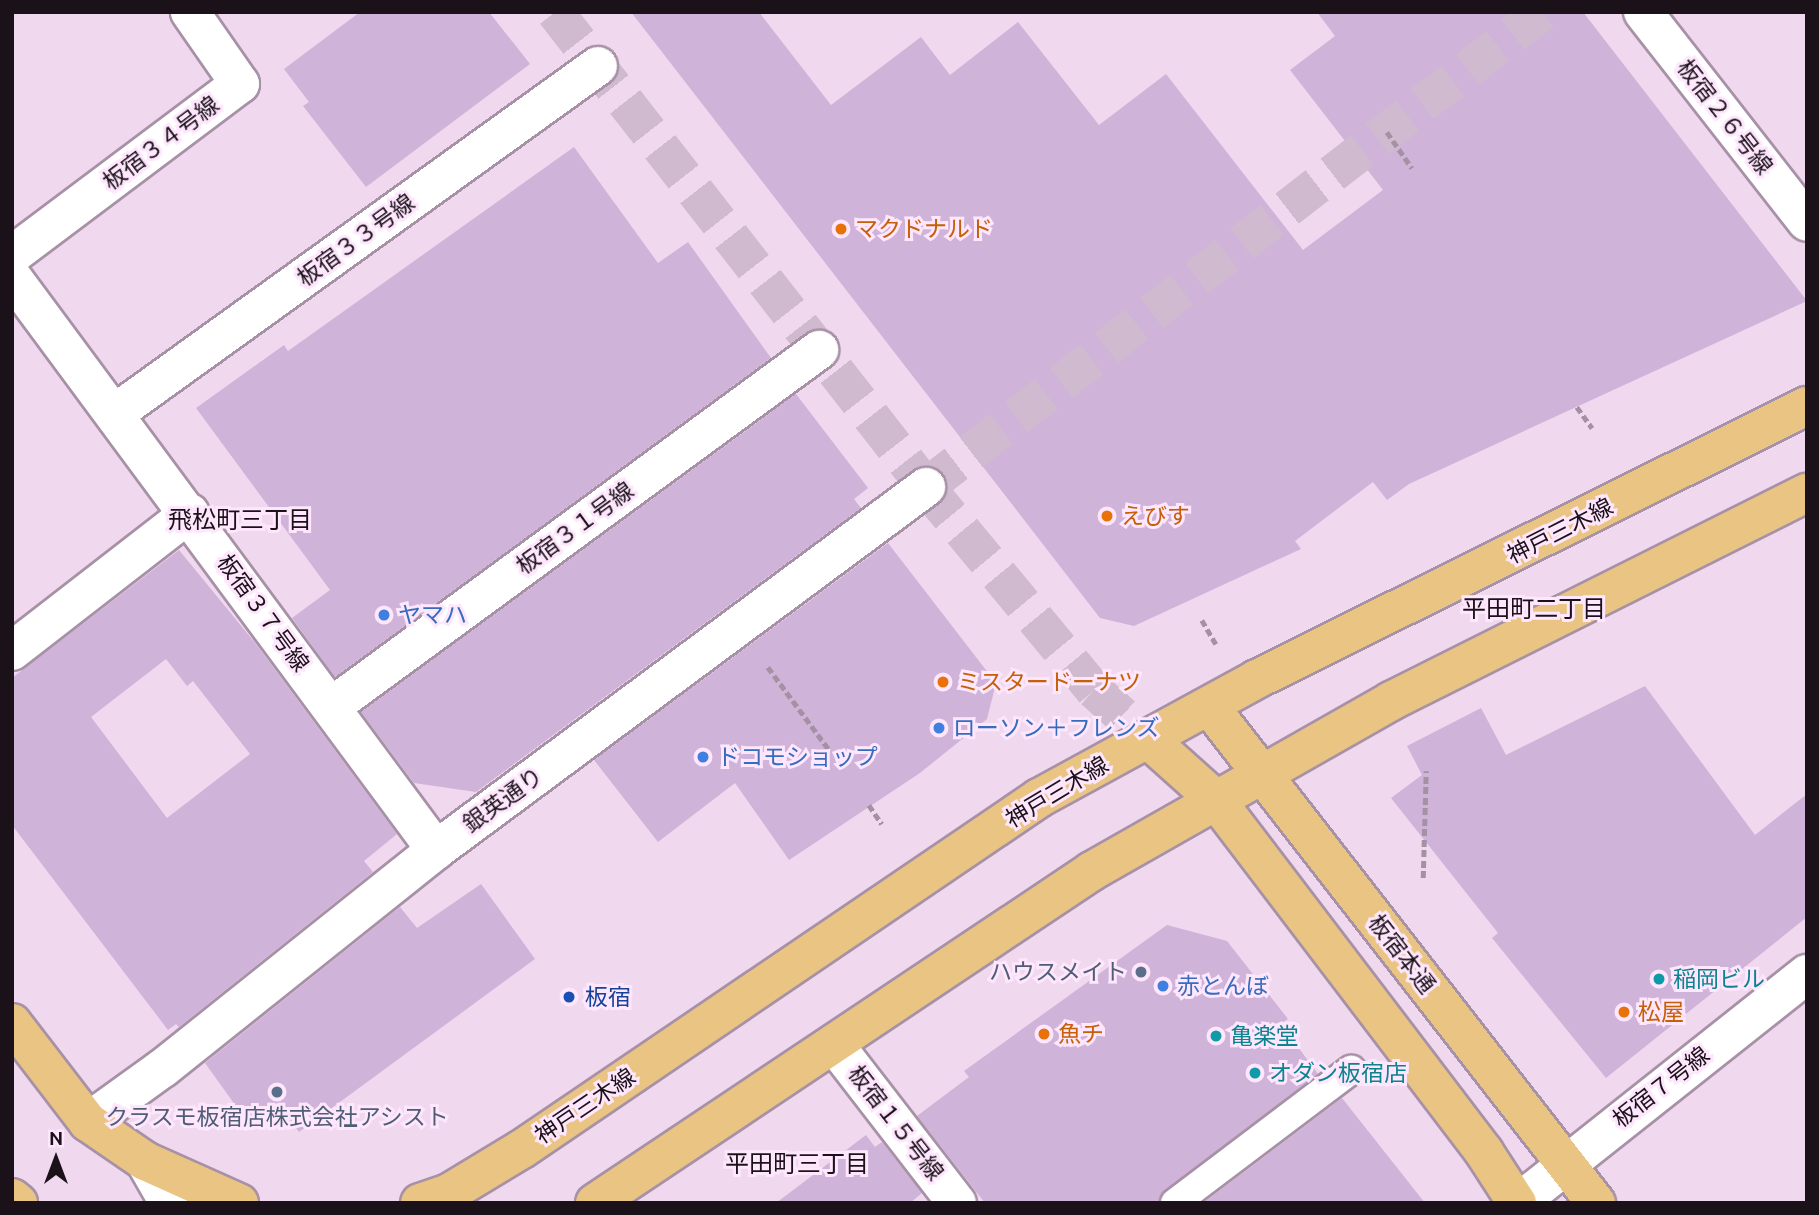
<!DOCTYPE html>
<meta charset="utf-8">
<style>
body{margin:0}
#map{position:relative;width:1819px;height:1215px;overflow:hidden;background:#f0d8ef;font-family:Ubuntu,"Noto Sans JP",sans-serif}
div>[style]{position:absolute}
.building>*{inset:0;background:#d0b3d9}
.street-tunnel>*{height:38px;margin-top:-19px;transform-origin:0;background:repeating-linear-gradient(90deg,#d0bacf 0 38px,transparent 0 57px)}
.path>*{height:4.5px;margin-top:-2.25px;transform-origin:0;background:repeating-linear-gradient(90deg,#a491a3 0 7px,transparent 0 10.5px)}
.roads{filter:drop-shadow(2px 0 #a791a6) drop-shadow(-2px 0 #a791a6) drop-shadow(0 2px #a791a6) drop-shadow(0 -2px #a791a6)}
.lane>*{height:28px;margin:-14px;padding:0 14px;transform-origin:14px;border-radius:14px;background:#fff}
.street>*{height:38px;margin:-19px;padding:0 19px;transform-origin:19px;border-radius:19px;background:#fff}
.secondary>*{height:38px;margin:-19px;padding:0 19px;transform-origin:19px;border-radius:19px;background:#fff}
.primary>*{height:38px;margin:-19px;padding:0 19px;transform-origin:19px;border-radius:19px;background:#eac483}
.dots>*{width:19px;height:19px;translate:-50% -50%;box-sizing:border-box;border:4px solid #fee6fd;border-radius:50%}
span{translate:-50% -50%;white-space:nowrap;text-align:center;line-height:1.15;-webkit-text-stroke:6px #fee6fd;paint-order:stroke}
.street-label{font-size:23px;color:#1a1119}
.food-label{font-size:23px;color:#c56008}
.left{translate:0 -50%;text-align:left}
.shop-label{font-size:23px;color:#366cbe}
.service-label{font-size:23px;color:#4e5e75}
.right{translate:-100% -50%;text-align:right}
.culture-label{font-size:23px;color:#0d838f}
.transit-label{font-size:23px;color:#164399}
.neighbourhood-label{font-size:24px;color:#1a1119}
.frame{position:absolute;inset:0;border:14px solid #1a1119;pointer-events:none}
.north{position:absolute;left:21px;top:1124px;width:70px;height:70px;-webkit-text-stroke:5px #fee6fd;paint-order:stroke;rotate:0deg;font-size:19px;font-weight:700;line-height:28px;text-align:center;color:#1a1119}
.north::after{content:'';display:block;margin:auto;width:24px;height:32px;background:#1a1119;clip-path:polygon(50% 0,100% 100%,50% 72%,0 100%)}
</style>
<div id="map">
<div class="building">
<div style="clip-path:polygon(360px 12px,489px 12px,530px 64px,366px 187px,303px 106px,309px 102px,284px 69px)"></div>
<div style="clip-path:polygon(631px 12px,759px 12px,831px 105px,921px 37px,950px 75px,1018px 22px,1099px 125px,1166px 74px,1303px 250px,1383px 190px,1290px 70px,1335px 36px,1317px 12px,1583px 12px,1807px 301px,1409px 484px,1387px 500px,1373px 482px,1295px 541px,1301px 549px,1134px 626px,1100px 618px)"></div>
<div style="clip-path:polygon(574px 147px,658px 263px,688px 242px,771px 358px,335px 677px,292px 618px,330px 590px,196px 408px,284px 345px,288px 351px)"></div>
<div style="clip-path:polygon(796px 394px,868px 488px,854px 499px,861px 508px,476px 792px,414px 783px,361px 712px)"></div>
<div style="clip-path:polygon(888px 543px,996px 683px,987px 719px,920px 773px,789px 860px,735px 783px,658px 842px,594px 760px)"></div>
<div style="clip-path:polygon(evenodd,179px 550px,256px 644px,397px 834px,364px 861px,373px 872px,179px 1027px,176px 1024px,168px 1030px,12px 825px,12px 678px,179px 550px,166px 659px,187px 686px,193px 681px,250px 754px,167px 818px,91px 717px,166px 659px)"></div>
<div style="clip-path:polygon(1645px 686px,1755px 835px,1807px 794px,1807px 917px,1606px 1078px,1492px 938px,1498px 933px,1391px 798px,1422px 775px,1407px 746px,1481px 708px,1506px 755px)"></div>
<div style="clip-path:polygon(481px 884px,535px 959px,299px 1132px,280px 1106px,251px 1127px,205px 1063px,400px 907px,417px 928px)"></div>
<div style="clip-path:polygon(1167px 925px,1227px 941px,1288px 1019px,1281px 1024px,1318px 1074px,1165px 1190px,1159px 1203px,985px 1203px,917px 1116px,969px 1077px,964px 1071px)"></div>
<div style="clip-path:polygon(1342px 1098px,1425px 1203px,1203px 1203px)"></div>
<div style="clip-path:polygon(866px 1135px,875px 1147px,882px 1142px,922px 1193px,910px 1203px,776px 1203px)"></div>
</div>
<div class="street-tunnel">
<div style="left:555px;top:12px;width:603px;rotate:52.01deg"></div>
<div style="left:926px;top:487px;width:264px;rotate:50.4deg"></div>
<div style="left:1094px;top:690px;width:73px;rotate:42.2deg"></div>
<div style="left:926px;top:487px;width:778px;rotate:-37.64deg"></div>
</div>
<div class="path">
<div style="left:1387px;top:132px;width:44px;rotate:55.2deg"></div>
<div style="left:1577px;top:407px;width:26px;rotate:54deg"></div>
<div style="left:1202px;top:620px;width:28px;rotate:60deg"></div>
<div style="left:768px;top:667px;width:104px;rotate:53.6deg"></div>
<div style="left:869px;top:805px;width:23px;rotate:56deg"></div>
<div style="left:1423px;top:878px;width:107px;rotate:-88.4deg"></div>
</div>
<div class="roads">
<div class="lane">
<div style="left:1175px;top:1203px;width:221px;rotate:-37.1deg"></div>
</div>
<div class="street">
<div style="left:1643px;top:12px;width:266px;rotate:52deg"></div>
<div style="left:12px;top:255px;width:285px;rotate:-36.9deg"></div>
<div style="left:240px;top:84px;width:88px;rotate:-124.8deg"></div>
<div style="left:12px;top:277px;width:713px;rotate:53.5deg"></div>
<div style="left:114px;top:414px;width:596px;rotate:-35.72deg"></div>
<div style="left:12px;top:651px;width:225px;rotate:-37.8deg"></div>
<div style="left:331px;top:707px;width:605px;rotate:-36.19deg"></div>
<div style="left:834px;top:1044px;width:201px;rotate:52.3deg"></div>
<div style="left:88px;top:1122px;width:92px;rotate:-35.8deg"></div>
<div style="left:163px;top:1068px;width:349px;rotate:-38.6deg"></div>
<div style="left:436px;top:850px;width:610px;rotate:-36.53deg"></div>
<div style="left:1518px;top:1203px;width:369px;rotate:-38.4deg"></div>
</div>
<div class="secondary">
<div style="left:145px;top:1161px;width:48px;rotate:60.3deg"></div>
</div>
<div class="primary">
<div style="left:1209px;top:706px;width:630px;rotate:52.09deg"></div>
<div style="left:1148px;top:739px;width:91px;rotate:41.9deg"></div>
<div style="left:1216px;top:800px;width:442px;rotate:52.7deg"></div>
<div style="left:1484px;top:1152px;width:61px;rotate:57.1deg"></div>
<div style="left:12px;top:1023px;width:125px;rotate:52.5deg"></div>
<div style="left:88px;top:1122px;width:69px;rotate:34.4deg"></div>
<div style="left:145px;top:1161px;width:103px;rotate:24.1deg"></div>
<div style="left:12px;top:1198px;width:8px;rotate:40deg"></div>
<div style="left:420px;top:1203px;width:31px;rotate:-19deg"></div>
<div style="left:449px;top:1193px;width:85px;rotate:-31.1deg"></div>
<div style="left:522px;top:1149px;width:625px;rotate:-34.17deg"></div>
<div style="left:1039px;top:798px;width:248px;rotate:-28.6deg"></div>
<div style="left:1257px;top:679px;width:614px;rotate:-26.4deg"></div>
<div style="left:595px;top:1203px;width:598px;rotate:-33.74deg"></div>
<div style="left:1092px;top:871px;width:344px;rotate:-29.6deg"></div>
<div style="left:1391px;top:701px;width:465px;rotate:-26.6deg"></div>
</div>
</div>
<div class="dots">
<div style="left:841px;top:229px;background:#e8710a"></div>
<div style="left:1107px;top:516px;background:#e8710a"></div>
<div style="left:384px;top:615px;background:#3f7fe0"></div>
<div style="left:943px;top:682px;background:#e8710a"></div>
<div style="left:939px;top:728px;background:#3f7fe0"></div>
<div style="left:703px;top:757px;background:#3f7fe0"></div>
<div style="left:1141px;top:972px;background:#5c6f8a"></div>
<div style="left:1659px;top:979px;background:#0f9aa8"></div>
<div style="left:1163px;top:986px;background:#3f7fe0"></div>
<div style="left:569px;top:997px;background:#1a4fb4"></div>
<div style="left:1624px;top:1012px;background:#e8710a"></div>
<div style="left:1044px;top:1034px;background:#e8710a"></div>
<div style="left:1216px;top:1036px;background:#0f9aa8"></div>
<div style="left:1255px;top:1073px;background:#0f9aa8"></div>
<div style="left:277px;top:1092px;background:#5c6f8a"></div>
</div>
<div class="street-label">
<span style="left:1725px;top:117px;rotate:52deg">板宿２６号線</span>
<span style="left:161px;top:143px;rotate:-37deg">板宿３４号線</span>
<span style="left:356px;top:240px;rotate:-36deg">板宿３３号線</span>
<span style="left:575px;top:528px;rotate:-36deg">板宿３１号線</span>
<span style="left:1560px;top:531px;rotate:-27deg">神戸三木線</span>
<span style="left:263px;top:613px;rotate:54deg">板宿３７号線</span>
<span style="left:1057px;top:792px;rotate:-31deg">神戸三木線</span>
<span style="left:503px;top:800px;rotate:-36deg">銀英通り</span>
<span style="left:1402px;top:954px;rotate:52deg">板宿本通</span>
<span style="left:1661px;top:1087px;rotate:-38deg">板宿７号線</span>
<span style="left:585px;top:1106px;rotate:-34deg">神戸三木線</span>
<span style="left:896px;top:1123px;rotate:52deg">板宿１５号線</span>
</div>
<div class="food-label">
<span class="left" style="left:855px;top:229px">マクドナルド</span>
<span class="left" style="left:1121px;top:516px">えびす</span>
<span class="left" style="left:957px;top:682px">ミスタードーナツ</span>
<span class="left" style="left:1638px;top:1012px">松屋</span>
<span class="left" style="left:1058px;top:1034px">魚チ</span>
</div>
<div class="shop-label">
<span class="left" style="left:398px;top:615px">ヤマハ</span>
<span class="left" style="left:953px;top:728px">ローソン＋フレンズ</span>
<span class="left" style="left:717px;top:757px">ドコモショップ</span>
<span class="left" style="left:1177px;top:986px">赤とんぼ</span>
</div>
<div class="service-label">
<span class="right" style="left:1127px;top:972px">ハウスメイト</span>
<span style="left:277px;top:1117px">クラスモ板宿店株式会社アシスト</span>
</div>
<div class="culture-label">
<span class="left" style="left:1673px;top:979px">稲岡ビル</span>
<span class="left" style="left:1230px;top:1036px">亀楽堂</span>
<span class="left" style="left:1269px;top:1073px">オダン板宿店</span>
</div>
<div class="transit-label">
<span class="left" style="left:585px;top:997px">板宿</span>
</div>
<div class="neighbourhood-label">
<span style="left:240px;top:520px">飛松町三丁目</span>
<span style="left:1534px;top:609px">平田町二丁目</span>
<span style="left:797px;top:1164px">平田町三丁目</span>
</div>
<div class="frame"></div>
<div class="north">N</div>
</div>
